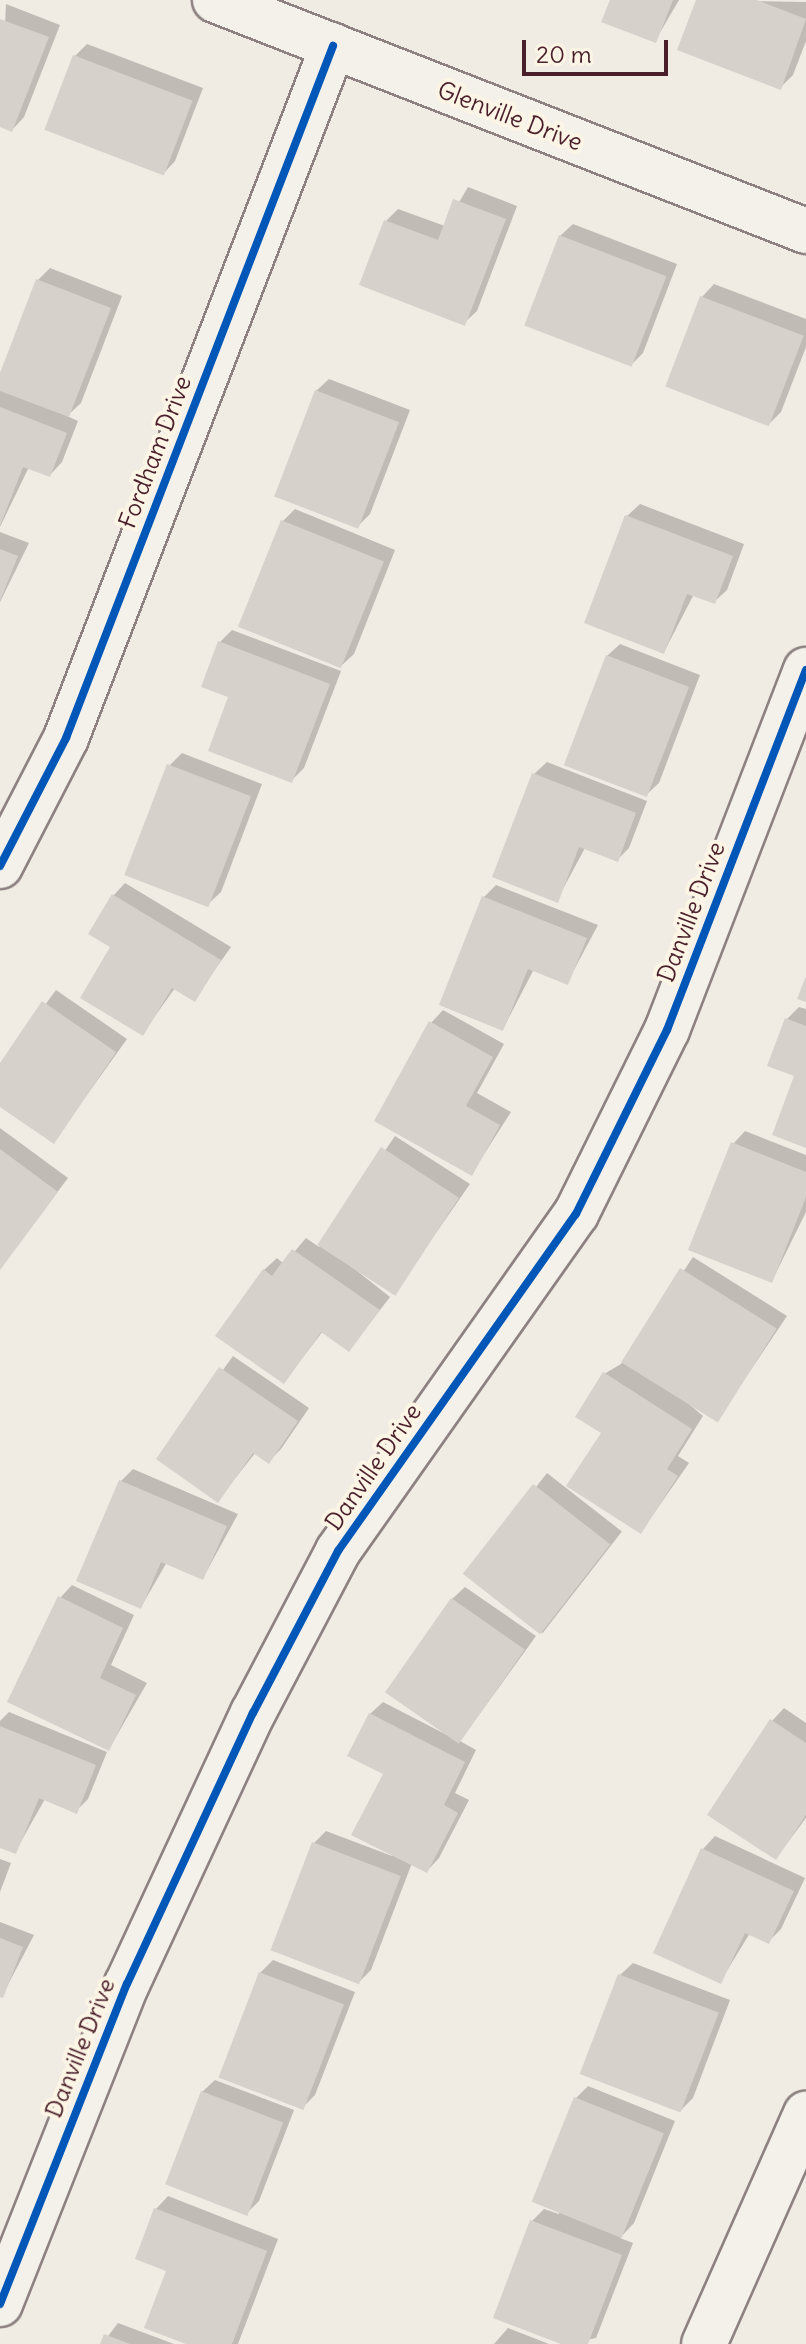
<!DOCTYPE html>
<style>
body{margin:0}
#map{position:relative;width:806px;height:2344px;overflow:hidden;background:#f0ebe3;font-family:Delius,sans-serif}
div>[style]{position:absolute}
.shadow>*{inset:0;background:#0003;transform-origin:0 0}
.building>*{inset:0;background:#d7d1cc;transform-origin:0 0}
.roads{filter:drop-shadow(2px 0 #8d8281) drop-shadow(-2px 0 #8d8281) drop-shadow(0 2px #8d8281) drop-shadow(0 -2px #8d8281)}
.minor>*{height:44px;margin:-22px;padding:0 22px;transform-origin:22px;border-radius:22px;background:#f4f1eb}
.cycleway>*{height:8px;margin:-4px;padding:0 4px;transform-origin:4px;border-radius:4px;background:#0057b8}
span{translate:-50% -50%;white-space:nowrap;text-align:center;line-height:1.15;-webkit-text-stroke:8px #fcf5e5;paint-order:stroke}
.street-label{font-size:24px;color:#4a1f2b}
.scale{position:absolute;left:522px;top:40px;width:146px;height:36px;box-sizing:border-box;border:4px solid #4a1f2b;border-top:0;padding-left:10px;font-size:24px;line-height:28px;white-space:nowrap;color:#4a1f2b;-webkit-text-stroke:6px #fcf5e5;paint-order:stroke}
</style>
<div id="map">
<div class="shadow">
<div style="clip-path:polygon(612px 0,679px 0,655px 41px)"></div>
<div style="clip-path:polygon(698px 0,806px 2px,806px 41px,793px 75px,780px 88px)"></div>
<div style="clip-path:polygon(6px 4px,60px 25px,24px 117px,12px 130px,0 125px)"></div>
<div style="clip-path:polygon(87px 44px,203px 88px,175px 161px,163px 174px,75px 56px)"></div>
<div style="clip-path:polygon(468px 187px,517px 206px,477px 311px,464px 323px,386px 221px,398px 209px,445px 226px)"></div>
<div style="clip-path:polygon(573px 224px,677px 264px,643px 353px,631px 365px,560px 236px)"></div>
<div style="clip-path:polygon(50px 268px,122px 296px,81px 403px,67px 416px,78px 421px,62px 462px,50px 475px,29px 467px,0 527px,0 378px,38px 280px)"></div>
<div style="clip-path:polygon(714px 284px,806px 319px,806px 347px,781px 412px,769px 424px,668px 385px,702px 297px)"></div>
<div style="clip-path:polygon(329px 379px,410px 410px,370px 514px,358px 526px,316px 391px)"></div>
<div style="clip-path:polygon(640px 504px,744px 544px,727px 590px,714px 602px,694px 594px,664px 652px,627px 516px)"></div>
<div style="clip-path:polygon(295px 509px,395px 550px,354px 654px,341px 666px,283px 521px)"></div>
<div style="clip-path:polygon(0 532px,29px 543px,0 602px)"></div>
<div style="clip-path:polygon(232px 630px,341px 671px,304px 768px,291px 781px,231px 696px,220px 642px)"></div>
<div style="clip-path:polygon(620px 644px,700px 675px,659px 783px,646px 795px,607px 656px)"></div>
<div style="clip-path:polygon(182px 753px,262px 784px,221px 892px,208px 904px,169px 766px)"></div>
<div style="clip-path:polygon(547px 762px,647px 801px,629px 848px,617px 860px,585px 848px,557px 900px,534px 774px)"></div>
<div style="clip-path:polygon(125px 883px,231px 947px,194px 999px,175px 988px,143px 1033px,113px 947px,113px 896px)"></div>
<div style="clip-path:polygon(496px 885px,598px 925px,567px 983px,534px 969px,503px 1029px,484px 897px)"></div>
<div style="clip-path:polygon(56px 990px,127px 1039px,54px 1141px,0 1104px,0 1066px)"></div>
<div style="clip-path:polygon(799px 1007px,806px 1009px,806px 1146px,787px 1019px)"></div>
<div style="clip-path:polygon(443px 1010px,504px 1044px,477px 1093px,511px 1112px,472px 1173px,431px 1023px)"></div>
<div style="clip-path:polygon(0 1128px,68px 1178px,0 1268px)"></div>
<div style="clip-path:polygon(745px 1131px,806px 1155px,806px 1212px,772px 1281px,733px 1144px)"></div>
<div style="clip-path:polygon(395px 1136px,470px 1184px,395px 1292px,337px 1255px,390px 1297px,349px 1350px,323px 1331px,284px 1382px,264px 1270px,277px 1258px,284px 1264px,306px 1238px,319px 1247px)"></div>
<div style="clip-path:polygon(693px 1257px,787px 1316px,717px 1420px,683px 1399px,703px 1416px,678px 1456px,689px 1463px,641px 1532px,603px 1432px,604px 1374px,621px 1364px)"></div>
<div style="clip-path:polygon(233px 1356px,309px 1408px,281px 1449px,269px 1461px,256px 1452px,218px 1500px,159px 1459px)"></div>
<div style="clip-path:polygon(133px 1469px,238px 1514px,203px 1578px,167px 1562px,141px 1607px,121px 1481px)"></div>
<div style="left:547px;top:1473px;width:95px;height:129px;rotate:38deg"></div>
<div style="clip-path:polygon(72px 1585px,134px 1615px,111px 1665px,147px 1683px,109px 1749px,60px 1598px)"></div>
<div style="clip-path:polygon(465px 1587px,536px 1636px,460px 1741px,476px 1750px,455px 1793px,469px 1800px,439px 1858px,427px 1871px,412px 1863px,371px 1970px,359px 1982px,314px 1843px,326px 1831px,392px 1856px,385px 1773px,370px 1714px,383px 1702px,447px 1735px,452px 1599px)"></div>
<div style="clip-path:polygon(784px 1708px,806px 1723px,806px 1818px,776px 1858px,772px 1721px)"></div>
<div style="clip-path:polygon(9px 1712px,107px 1752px,88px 1799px,76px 1811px,45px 1799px,15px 1852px,0 1846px,0 1721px)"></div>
<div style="clip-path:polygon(715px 1836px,805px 1878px,781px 1929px,769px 1941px,750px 1933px,720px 1982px,703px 1849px)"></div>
<div style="clip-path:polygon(0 1859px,11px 1863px,0 1892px)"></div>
<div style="clip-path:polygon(0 1922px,34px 1935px,2px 1996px,0 1995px)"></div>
<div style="clip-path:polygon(273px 1960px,355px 1992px,315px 2095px,303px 2107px,260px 1973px)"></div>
<div style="clip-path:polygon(633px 1963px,730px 2000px,693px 2098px,681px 2110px,620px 1975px)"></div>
<div style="clip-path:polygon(215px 2080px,294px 2110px,259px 2201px,247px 2213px,202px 2092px)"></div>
<div style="clip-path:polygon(588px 2086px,675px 2121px,634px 2223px,620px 2238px,633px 2243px,596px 2338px,567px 2344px,532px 2221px,544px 2209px,559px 2214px,576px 2098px)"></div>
<div style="clip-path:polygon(168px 2196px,278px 2239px,238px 2344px,192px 2344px,156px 2209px)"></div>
<div style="clip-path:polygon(118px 2323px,174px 2344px,102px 2344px)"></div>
<div style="clip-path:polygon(508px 2328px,549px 2344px,494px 2344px)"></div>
</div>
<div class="building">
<div style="clip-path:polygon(610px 0,673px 0,656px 43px,601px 22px)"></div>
<div style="clip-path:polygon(696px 0,757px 0,806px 19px,781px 90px,677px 50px)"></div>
<div style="clip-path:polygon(0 19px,49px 37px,12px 132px,0 127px)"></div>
<div style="left:73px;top:55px;width:128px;height:80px;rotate:21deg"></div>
<div style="clip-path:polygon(453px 199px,506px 219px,465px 326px,359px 285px,384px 220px,438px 240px)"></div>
<div style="left:559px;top:235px;width:115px;height:97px;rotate:21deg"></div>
<div style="clip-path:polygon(36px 279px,111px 308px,69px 417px,0 391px,0 373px)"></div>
<div style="left:700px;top:296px;width:111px;height:97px;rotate:21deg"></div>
<div style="left:315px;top:390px;width:90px;height:114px;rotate:21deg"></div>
<div style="clip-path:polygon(0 407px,67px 433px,50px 477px,23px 467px,0 526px)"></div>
<div style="clip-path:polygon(625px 515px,733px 556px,715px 604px,687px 594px,664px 654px,584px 623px)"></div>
<div style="left:281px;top:520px;width:111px;height:115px;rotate:22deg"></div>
<div style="clip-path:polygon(0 549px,18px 556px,0 601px)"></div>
<div style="clip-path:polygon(218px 641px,330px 684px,292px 783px,208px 751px,228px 697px,201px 687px)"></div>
<div style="left:606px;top:655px;width:89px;height:118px;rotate:21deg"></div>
<div style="left:167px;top:764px;width:90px;height:119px;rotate:21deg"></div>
<div style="clip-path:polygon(532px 773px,636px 813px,618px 862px,579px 847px,558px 903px,492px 877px)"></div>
<div style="clip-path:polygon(112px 894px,221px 960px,195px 1002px,172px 988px,143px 1036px,80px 998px,110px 947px,88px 934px)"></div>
<div style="clip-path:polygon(482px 896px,587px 938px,568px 985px,528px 969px,503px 1031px,439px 1005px)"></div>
<div style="clip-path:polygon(806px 976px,806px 1002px,797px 999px)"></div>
<div style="clip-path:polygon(42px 1001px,116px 1052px,54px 1144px,0 1107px,0 1063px)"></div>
<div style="clip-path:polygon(785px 1018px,806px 1026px,806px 1148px,772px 1135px,794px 1076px,767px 1066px)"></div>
<div style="clip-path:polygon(429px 1021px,493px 1057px,466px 1106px,500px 1125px,472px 1176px,374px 1121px)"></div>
<div style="clip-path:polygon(731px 1142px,806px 1172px,806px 1197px,772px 1283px,688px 1250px)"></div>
<div style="left:381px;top:1147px;width:93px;height:117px;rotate:33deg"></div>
<div style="clip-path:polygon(0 1149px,58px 1192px,0 1270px)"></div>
<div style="clip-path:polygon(292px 1249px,380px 1310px,349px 1352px,321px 1332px,284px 1384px,215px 1336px,263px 1269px,272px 1276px)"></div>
<div style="left:680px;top:1268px;width:114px;height:111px;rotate:32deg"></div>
<div style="clip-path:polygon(219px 1367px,298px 1421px,269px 1464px,253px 1453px,218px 1503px,156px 1459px)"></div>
<div style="clip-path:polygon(603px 1372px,692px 1429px,667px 1469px,678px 1476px,641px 1534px,566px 1486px,601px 1433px,575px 1417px)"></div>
<div style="clip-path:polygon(119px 1480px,227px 1526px,203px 1580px,161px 1562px,141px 1609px,76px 1581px)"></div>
<div style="left:533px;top:1484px;width:98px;height:114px;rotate:38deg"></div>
<div style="clip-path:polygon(58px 1596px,123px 1628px,100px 1678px,136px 1695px,109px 1751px,7px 1702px)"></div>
<div style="left:451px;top:1598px;width:90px;height:115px;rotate:35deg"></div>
<div style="clip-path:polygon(369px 1713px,465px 1762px,444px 1805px,458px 1813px,427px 1873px,351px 1835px,383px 1774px,347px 1756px)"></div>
<div style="clip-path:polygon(770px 1719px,806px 1743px,806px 1815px,776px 1860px,707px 1815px)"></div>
<div style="clip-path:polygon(0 1726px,96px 1765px,77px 1814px,39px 1798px,16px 1854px,0 1848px)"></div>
<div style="left:312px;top:1842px;width:95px;height:116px;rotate:21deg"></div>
<div style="clip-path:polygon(701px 1848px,794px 1891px,769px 1944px,745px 1933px,721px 1984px,653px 1953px)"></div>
<div style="clip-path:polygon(0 1938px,23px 1947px,3px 1998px,0 1997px)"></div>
<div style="left:259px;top:1972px;width:91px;height:113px;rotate:21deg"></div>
<div style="left:618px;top:1974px;width:108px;height:107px;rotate:21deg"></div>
<div style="left:201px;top:2091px;width:88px;height:100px;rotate:21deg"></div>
<div style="left:574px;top:2097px;width:97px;height:113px;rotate:22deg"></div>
<div style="clip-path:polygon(154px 2208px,267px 2251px,232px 2344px,186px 2344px,144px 2328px,166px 2271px,135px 2259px)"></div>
<div style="clip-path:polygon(530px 2220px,622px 2255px,588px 2344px,561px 2344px,493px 2318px)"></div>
<div style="clip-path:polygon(104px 2334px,130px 2344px,100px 2344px)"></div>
</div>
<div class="roads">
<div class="minor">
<div style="left:215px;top:0;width:635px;rotate:21.35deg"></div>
<div style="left:0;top:866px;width:144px;rotate:-62.7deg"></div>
<div style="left:66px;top:738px;width:742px;rotate:-68.9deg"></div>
<div style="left:0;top:2304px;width:344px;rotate:-68.4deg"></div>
<div style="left:127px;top:1984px;width:299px;rotate:-65.1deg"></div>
<div style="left:253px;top:1713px;width:183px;rotate:-62.3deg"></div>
<div style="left:338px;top:1551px;width:413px;rotate:-54.8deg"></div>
<div style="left:576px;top:1214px;width:205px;rotate:-63.7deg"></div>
<div style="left:667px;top:1030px;width:386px;rotate:-68.9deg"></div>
<div style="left:704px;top:2344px;width:252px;rotate:-66.1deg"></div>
</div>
</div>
<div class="cycleway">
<div style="left:0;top:866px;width:144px;rotate:-62.7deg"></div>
<div style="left:66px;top:738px;width:742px;rotate:-68.9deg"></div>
<div style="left:0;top:2304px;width:344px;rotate:-68.4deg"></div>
<div style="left:127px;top:1984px;width:299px;rotate:-65.1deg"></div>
<div style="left:253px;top:1713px;width:183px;rotate:-62.3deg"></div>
<div style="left:338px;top:1551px;width:413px;rotate:-54.8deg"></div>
<div style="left:576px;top:1214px;width:205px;rotate:-63.7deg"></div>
<div style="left:667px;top:1030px;width:386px;rotate:-68.9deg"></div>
</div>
<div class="street-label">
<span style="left:510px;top:116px;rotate:21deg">Glenville Drive</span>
<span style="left:155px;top:452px;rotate:-69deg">Fordham Drive</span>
<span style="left:691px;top:912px;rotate:-69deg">Danville Drive</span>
<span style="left:373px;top:1467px;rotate:-55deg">Danville Drive</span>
<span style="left:80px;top:2048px;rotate:-68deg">Danville Drive</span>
</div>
<div class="scale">20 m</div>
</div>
